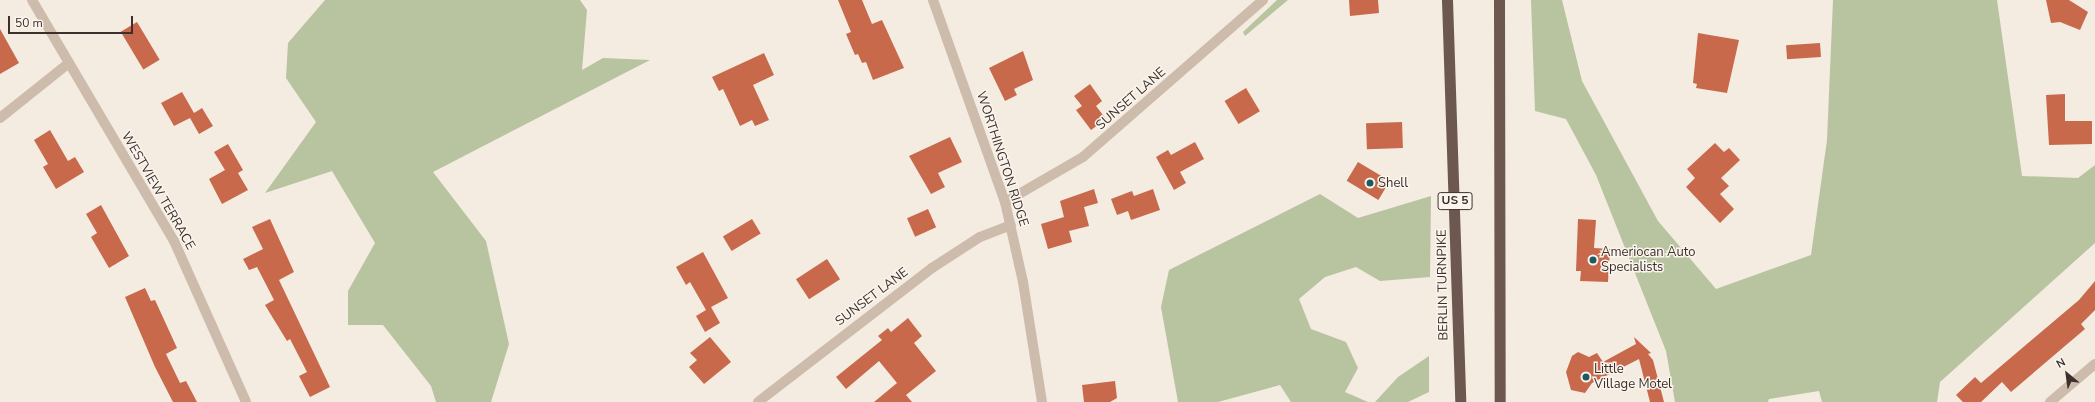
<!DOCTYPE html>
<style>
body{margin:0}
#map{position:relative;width:2095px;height:402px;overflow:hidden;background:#f4ebe1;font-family:"Nunito Sans",sans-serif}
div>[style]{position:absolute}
.green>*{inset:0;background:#b8c4a0}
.building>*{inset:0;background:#c8694b;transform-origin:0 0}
.minor>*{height:10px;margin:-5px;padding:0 5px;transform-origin:5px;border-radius:5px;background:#cdbbac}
.tertiary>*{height:10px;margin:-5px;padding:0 5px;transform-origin:5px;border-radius:5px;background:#cdbbac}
.trunk>*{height:11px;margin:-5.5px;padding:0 5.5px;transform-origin:5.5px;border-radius:5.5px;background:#6c584f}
.dots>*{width:11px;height:11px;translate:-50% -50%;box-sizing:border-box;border:2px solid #fbf5ee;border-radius:50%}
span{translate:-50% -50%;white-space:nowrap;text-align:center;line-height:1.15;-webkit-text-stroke:3px #fbf5ee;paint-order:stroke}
.shield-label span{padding:1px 3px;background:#fbf5ee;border:1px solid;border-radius:3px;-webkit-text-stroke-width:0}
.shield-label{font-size:12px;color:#3b302b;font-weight:700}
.street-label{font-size:13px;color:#3b302b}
.poi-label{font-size:13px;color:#3b302b}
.left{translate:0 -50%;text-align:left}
.north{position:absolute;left:2047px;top:354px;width:40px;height:40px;-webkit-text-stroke:3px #fbf5ee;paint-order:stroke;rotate:331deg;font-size:11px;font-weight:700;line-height:16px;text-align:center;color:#3b302b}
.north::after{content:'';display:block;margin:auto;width:14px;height:18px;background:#3b302b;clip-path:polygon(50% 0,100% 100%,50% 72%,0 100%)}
.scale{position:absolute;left:8px;top:16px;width:125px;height:18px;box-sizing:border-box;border:2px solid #3b302b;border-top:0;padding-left:5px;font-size:12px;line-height:14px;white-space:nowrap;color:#3b302b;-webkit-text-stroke:3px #fbf5ee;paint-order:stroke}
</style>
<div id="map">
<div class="green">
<div style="clip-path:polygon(325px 0,580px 0,587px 10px,582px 70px,603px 58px,650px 60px,433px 172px,486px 241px,509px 344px,491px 402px,436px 402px,431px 386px,383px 325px,348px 325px,348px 291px,375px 243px,332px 171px,265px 193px,316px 122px,286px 78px,288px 43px)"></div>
<div style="clip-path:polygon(1277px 0,1288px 0,1245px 36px,1243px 32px)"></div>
<div style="clip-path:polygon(1531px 0,1562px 0,1582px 81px,1658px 221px,1716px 289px,1811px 255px,1827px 140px,1833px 0,1997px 0,2022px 176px,2078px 178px,2095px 165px,2095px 243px,1940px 382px,1937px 402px,1822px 402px,1819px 391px,1769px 399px,1768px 402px,1675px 402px,1666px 351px,1596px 175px,1566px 119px,1535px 111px)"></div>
<div style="clip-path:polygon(1320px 194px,1358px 218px,1431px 196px,1430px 277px,1380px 281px,1356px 267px,1325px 277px,1299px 299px,1311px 329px,1346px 342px,1358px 368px,1345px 392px,1368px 402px,1291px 402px,1280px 385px,1218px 402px,1178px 402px,1161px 307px,1169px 270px)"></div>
<div style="clip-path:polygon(1429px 356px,1429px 392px,1408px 402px,1375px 402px,1398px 377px)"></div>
</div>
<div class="building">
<div style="clip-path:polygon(838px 0,862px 0,872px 24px,882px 20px,904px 68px,873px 80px,866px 62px,862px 63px,858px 54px,855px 55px,846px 34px,851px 32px)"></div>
<div style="clip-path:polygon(1349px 0,1378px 0,1379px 13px,1350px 16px)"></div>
<div style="clip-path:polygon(2046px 0,2069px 0,2088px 12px,2080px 30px,2060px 22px,2051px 23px)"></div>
<div style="left:137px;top:22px;width:44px;height:19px;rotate:59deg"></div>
<div style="clip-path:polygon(0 29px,19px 63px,0 74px)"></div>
<div style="clip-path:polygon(1698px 33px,1739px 40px,1727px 93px,1696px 88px,1697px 84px,1693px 83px)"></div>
<div style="left:1820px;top:43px;width:14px;height:34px;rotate:86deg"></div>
<div style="clip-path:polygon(1023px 51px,1033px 80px,1014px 89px,1017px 95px,1005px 101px,989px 68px)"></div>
<div style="clip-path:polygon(764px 53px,774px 75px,753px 85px,769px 120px,755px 126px,752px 120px,740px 126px,723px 89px,719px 91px,712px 77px)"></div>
<div style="clip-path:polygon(1090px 84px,1102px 101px,1096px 106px,1106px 119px,1091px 130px,1076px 110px,1082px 106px,1074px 96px)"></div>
<div style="left:1246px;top:88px;width:27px;height:25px;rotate:59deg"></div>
<div style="clip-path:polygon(182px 92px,194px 113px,202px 108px,213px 126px,199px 134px,190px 118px,174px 126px,161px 103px)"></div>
<div style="clip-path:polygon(2065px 94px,2065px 121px,2092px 121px,2092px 144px,2049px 145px,2046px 95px)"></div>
<div style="left:1402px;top:122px;width:26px;height:36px;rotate:88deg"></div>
<div style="clip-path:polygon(50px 130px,68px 161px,75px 157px,84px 172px,56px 189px,43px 167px,48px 164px,34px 140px)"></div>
<div style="clip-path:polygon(950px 137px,962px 162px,938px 173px,945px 187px,931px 194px,909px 156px)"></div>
<div style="clip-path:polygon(1195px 142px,1204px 159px,1180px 172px,1186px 183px,1174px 190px,1156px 157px,1168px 150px,1171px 155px)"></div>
<div style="clip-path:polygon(1715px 143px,1724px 152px,1729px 148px,1740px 160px,1721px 178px,1729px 186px,1720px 194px,1734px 209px,1720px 223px,1686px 187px,1695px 178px,1687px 169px)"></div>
<div style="clip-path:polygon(228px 144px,243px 170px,238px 173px,248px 190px,222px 204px,209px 179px,225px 170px,214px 152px)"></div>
<div style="left:1358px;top:162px;width:37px;height:22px;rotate:31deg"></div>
<div style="clip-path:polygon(1094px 189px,1098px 203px,1084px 207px,1089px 226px,1069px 231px,1072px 242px,1048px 249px,1041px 224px,1064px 217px,1060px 201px)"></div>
<div style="clip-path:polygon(1153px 189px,1160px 210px,1131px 220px,1128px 211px,1117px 215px,1111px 199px,1132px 191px,1134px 196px)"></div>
<div style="clip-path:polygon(101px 205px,129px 256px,109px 268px,91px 237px,97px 233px,86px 214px)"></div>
<div style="left:928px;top:209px;width:20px;height:23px;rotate:66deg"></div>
<div style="clip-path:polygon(270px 219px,294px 272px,279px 280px,330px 387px,310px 397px,299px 376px,307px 372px,290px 339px,287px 341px,265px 305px,274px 300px,257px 267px,249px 270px,243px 259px,263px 249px,252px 227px)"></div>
<div style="left:752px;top:219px;width:17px;height:34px;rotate:59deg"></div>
<div style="clip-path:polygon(1578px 219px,1596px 220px,1594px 248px,1610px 249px,1608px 282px,1580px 281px,1581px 271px,1576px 271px)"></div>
<div style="clip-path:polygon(703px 252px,728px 298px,711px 307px,720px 323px,705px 332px,696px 316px,706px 310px,690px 282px,686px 285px,676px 267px)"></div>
<div style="left:827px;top:259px;width:24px;height:37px;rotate:57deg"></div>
<div style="clip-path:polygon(2095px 281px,2095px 310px,2081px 324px,2085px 329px,2011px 392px,2002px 382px,1981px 402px,1963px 402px,1956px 395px,1975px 377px,1981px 383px,2079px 300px)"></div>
<div style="clip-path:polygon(145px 288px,151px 301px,155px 300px,177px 348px,166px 354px,180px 383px,186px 381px,197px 402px,173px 402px,155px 367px,125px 297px)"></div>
<div style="clip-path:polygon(908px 318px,922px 336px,914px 343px,936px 371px,906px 395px,912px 402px,874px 402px,897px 383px,879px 361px,846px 389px,836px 377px,882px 340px,878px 336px,888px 328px,891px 332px)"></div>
<div style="clip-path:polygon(710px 337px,731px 362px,704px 384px,689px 367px,697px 360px,690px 353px)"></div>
<div style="clip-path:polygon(1634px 337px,1651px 353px,1648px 354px,1653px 360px,1664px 402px,1650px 402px,1639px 359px,1592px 383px,1585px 393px,1571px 390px,1566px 372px,1572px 356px,1578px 352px,1589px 357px,1597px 353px,1603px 362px,1636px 344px)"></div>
<div style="clip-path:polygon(1115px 381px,1117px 398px,1110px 402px,1084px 402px,1082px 385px)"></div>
</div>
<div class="minor">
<div style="left:32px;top:0;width:280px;rotate:59.5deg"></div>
<div style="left:174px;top:241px;width:176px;rotate:65.9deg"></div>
<div style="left:0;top:118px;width:88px;rotate:-38.6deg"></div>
<div style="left:1005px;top:202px;width:90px;rotate:-30deg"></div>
<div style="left:1083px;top:157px;width:239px;rotate:-41.1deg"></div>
<div style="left:758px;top:402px;width:220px;rotate:-37.6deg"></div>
<div style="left:932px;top:268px;width:57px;rotate:-32.9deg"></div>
<div style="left:980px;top:237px;width:33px;rotate:-21deg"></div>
<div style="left:2050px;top:402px;width:59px;rotate:-40.2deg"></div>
</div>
<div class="tertiary">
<div style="left:933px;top:0;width:214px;rotate:70.4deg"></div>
<div style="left:1005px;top:202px;width:82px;rotate:77.3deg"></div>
<div style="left:1023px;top:282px;width:121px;rotate:81deg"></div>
</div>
<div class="trunk">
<div style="left:1447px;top:0;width:402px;rotate:88.1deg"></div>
<div style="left:1499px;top:0;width:402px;rotate:89.9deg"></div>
</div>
<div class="dots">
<div style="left:1370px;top:183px;background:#1f5a5e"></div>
<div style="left:1593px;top:260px;background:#1f5a5e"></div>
<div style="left:1586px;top:377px;background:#1f5a5e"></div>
</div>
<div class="shield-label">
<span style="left:1455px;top:201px">US 5</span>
</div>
<div class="street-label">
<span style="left:1131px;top:99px;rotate:-41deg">SUNSET LANE</span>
<span style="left:1002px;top:159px;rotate:72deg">WORTHINGTON RIDGE</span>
<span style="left:158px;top:191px;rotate:60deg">WESTVIEW TERRACE</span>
<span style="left:1443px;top:285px;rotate:-91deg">BERLIN TURNPIKE</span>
<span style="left:872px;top:297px;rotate:-37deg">SUNSET LANE</span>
</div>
<div class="poi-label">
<span class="left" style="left:1378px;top:183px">Shell</span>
<span class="left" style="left:1601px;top:260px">Ameriocan Auto<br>Specialists</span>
<span class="left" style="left:1594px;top:377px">Little<br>Village Motel</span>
</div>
<div class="north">N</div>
<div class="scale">50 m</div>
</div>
